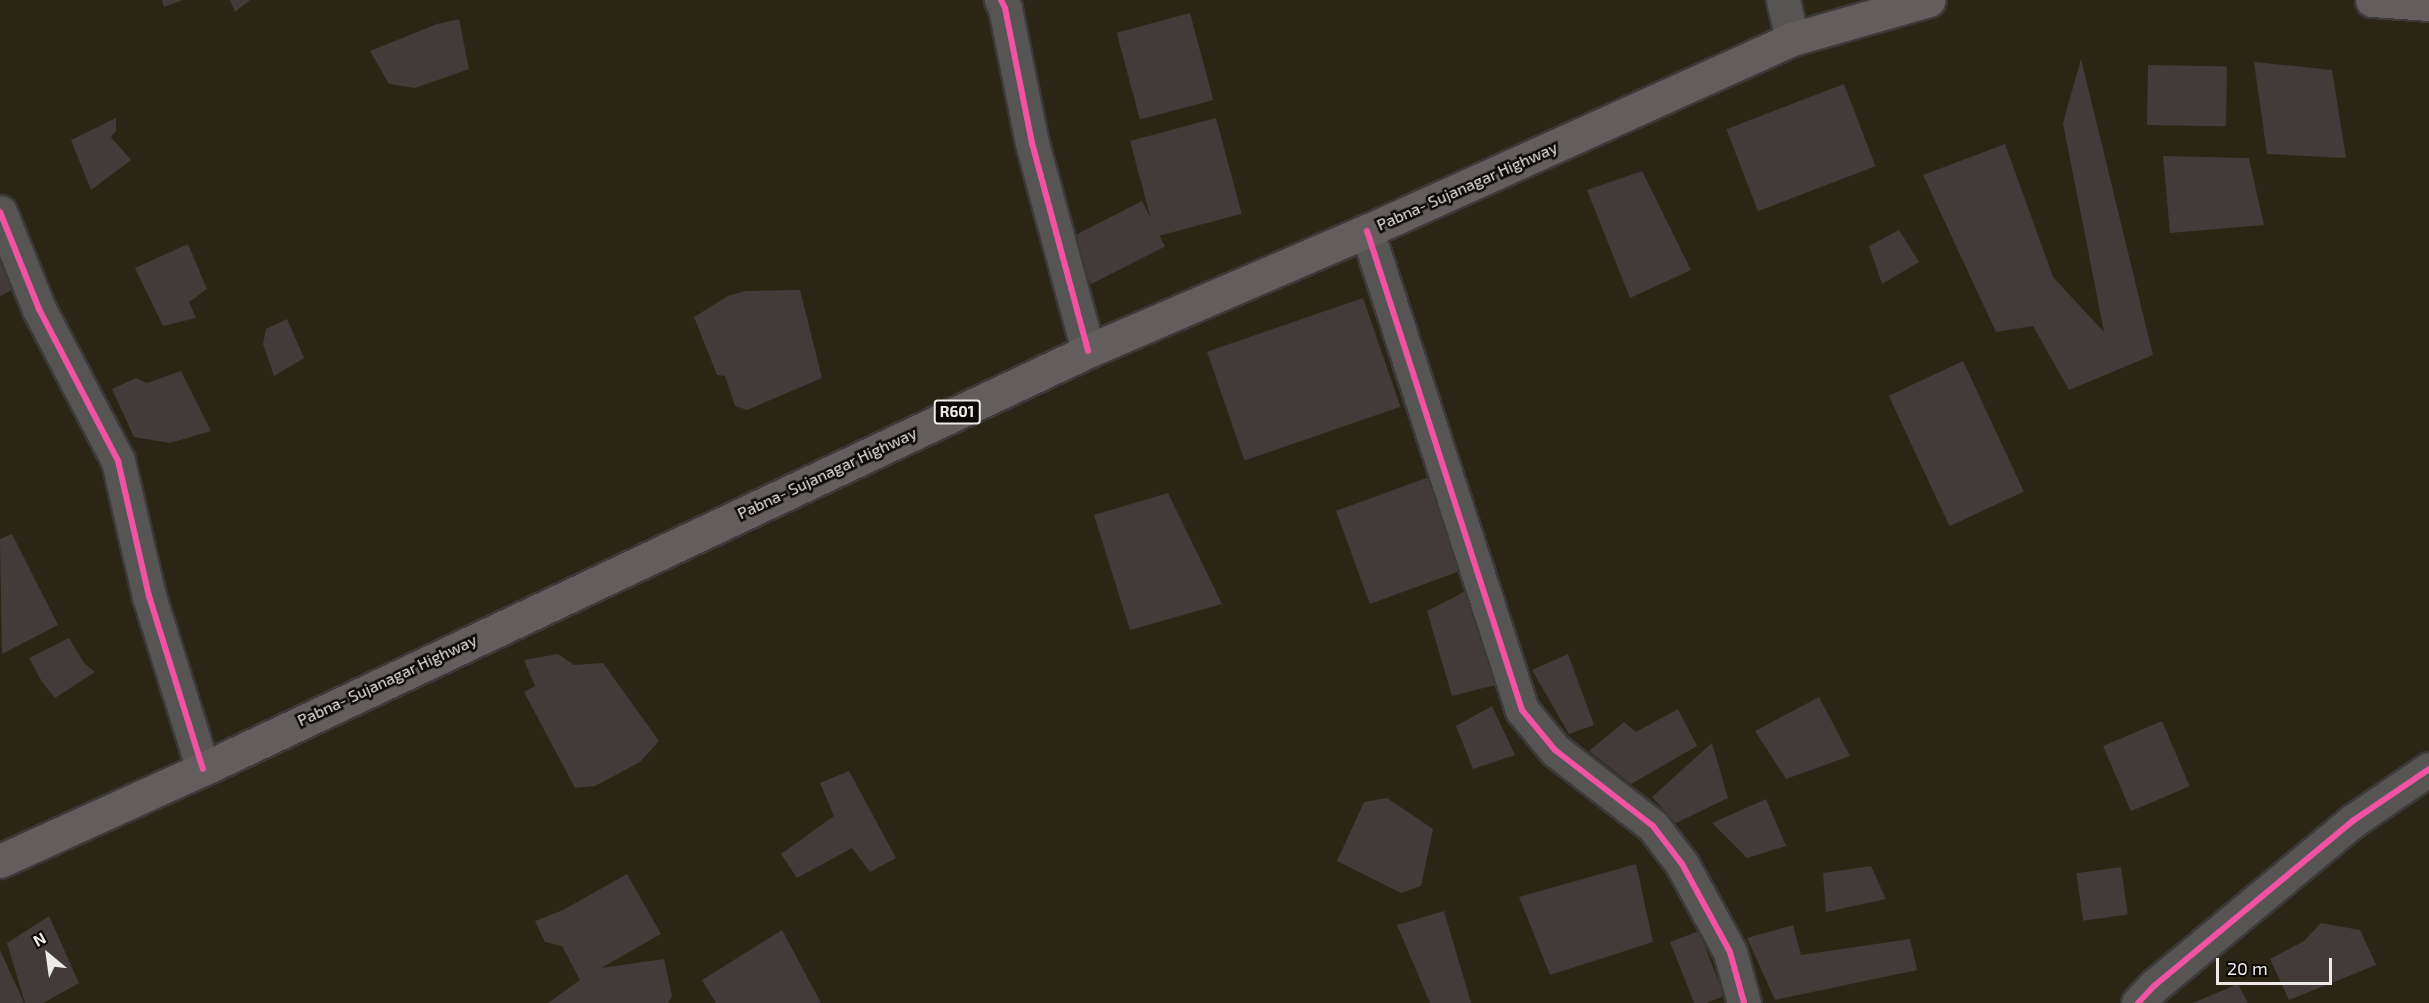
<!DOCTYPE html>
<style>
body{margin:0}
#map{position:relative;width:2429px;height:1003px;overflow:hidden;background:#211f1e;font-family:"Exo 2",sans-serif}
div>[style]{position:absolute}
.commercial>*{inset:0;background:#2b2516;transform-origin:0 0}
.building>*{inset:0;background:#433b39;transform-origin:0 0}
.roads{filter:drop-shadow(2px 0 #3b3a39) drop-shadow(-2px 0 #3b3a39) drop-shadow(0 2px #3b3a39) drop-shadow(0 -2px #3b3a39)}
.street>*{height:33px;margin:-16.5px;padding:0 16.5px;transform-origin:16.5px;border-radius:16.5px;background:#565554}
.primary>*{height:33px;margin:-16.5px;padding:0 16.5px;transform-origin:16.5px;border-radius:16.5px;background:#635e5d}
.cycleway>*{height:6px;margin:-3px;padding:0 3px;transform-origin:3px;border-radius:3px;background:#f153a3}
span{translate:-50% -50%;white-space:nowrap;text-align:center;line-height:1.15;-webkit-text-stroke:5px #0b0908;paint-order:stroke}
.shield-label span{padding:2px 4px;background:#0b0908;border:2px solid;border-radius:4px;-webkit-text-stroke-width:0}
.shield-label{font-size:15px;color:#edebe9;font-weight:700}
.street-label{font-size:16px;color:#edebe9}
.north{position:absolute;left:18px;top:925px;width:60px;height:60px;-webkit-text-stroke:4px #0b0908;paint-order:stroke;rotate:331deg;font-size:16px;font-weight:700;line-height:24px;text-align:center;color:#edebe9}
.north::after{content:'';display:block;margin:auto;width:21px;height:27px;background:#edebe9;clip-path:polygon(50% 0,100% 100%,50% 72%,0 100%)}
.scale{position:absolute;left:2216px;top:958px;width:116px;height:27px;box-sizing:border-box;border:3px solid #edebe9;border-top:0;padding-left:8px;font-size:18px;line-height:21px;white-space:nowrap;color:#edebe9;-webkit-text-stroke:4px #0b0908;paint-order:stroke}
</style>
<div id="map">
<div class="commercial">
<div style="left:0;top:0;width:2429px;height:1003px"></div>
</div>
<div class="building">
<div style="clip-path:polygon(162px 0,183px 0,164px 7px)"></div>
<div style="clip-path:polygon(230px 0,250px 0,235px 12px)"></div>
<div style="left:1190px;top:13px;width:90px;height:76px;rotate:75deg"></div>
<div style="clip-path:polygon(459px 19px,469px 69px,415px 88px,389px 84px,370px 51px,437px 24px)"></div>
<div style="clip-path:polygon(2081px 59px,2153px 355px,2069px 390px,2033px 326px,1996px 332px,1923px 175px,2005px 144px,2053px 277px,2104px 332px,2063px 123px)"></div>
<div style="clip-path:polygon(2254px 62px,2332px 70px,2346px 158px,2267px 154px)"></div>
<div style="left:2148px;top:65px;width:79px;height:60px;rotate:1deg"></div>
<div style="left:1844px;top:84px;width:88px;height:126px;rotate:69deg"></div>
<div style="clip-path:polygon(116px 118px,116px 131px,111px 137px,131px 160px,91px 190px,71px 140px)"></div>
<div style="left:1216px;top:118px;width:99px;height:89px;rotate:75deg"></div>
<div style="clip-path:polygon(2163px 156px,2249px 158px,2264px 225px,2170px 233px)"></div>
<div style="clip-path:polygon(1642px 171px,1691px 270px,1630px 298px,1587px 190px)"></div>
<div style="left:1142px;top:201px;width:51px;height:83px;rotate:63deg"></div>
<div style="clip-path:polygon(1899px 230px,1919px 262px,1882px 284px,1869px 246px)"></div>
<div style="clip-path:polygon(188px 244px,207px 289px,189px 302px,196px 318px,163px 326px,135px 268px)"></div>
<div style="clip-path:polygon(0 248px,16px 288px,0 296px)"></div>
<div style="clip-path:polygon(800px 290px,822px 378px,747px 410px,735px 406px,725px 376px,717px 375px,694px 317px,728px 296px,745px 291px)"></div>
<div style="left:1363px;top:298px;width:115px;height:165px;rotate:71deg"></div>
<div style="clip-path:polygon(287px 319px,304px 358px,274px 376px,263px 344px,266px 329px)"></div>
<div style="left:1963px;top:361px;width:144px;height:82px;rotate:65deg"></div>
<div style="clip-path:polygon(181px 371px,211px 431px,170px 443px,134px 437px,112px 389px,136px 378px,147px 383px)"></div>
<div style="left:1429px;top:477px;width:99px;height:99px;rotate:70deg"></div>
<div style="clip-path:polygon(1168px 493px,1222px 604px,1130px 630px,1094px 515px)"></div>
<div style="clip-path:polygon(12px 534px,58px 625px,2px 654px,0 539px)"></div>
<div style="clip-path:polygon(1466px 591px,1499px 684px,1452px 696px,1427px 611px)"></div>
<div style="clip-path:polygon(69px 638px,84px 663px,95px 672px,55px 698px,42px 682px,29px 658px)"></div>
<div style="clip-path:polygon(558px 654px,574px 665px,603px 663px,659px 741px,640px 762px,595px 786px,575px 788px,524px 692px,535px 686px,524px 660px)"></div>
<div style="clip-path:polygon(1568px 654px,1594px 725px,1569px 734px,1532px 670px)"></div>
<div style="clip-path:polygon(1819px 697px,1850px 756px,1786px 779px,1755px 731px)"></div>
<div style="clip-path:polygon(1492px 706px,1515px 755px,1473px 769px,1456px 726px)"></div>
<div style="clip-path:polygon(1678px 709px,1697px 746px,1631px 784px,1589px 751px,1624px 722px,1636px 732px)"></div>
<div style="left:2162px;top:721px;width:71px;height:64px;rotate:67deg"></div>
<div style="clip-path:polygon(1712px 743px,1728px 798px,1676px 823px,1652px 797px)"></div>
<div style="clip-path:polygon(849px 771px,896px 858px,870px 872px,852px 848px,797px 878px,781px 854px,834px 816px,820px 783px)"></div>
<div style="clip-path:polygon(1387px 798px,1433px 829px,1421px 886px,1401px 893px,1337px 861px,1364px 802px)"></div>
<div style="clip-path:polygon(1766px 799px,1786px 846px,1747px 858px,1712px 823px)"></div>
<div style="clip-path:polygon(1636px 864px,1653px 942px,1550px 975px,1519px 897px)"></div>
<div style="clip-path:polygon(1871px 866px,1886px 899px,1826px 912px,1823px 873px)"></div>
<div style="left:2121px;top:867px;width:48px;height:45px;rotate:82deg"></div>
<div style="clip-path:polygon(627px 874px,661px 934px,601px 968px,664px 959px,672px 996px,668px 1003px,548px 1003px,580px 980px,562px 946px,545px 942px,535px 921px,563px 910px)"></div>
<div style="clip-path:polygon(1444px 911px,1471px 1003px,1430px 1003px,1397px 925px)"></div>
<div style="clip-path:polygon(49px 916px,79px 983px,43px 1003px,25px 1003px,7px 943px)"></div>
<div style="clip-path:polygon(2321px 923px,2360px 930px,2376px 965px,2289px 1000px,2270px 959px,2304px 941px)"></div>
<div style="clip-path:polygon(1793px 925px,1801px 955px,1910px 939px,1917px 970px,1775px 1000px,1747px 938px)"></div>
<div style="clip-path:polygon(782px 930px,821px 1003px,716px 1003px,702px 980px)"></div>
<div style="clip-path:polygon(1699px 931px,1724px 996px,1706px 1003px,1694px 1003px,1670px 942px)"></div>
<div style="clip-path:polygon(0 950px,24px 1003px,0 1003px)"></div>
<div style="clip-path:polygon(2238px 984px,2248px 1003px,2193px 1003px)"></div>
</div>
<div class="roads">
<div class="street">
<div style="left:1001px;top:0;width:9px;rotate:63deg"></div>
<div style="left:1005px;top:8px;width:138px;rotate:78.7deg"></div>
<div style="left:1032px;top:143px;width:215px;rotate:74.9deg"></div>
<div style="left:1783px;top:0;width:40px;rotate:77deg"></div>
<div style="left:0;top:212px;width:105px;rotate:68.1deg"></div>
<div style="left:39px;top:309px;width:171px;rotate:62.5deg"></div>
<div style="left:118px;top:461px;width:139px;rotate:77.1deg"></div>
<div style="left:149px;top:596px;width:181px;rotate:72.7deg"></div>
<div style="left:1367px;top:231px;width:503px;rotate:72.07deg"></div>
<div style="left:1522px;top:710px;width:52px;rotate:50.5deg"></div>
<div style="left:1555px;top:750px;width:124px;rotate:37.8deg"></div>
<div style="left:1653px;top:826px;width:48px;rotate:52.7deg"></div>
<div style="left:1682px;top:864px;width:100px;rotate:61.4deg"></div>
<div style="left:1730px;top:952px;width:53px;rotate:74.6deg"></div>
<div style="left:2138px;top:1003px;width:23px;rotate:-47deg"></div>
<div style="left:2154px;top:986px;width:260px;rotate:-39.7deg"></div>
<div style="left:2354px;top:820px;width:91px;rotate:-34.2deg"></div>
</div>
<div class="primary">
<div style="left:2372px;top:0;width:57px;rotate:4deg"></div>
<div style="left:0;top:861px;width:223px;rotate:-24.4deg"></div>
<div style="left:203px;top:769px;width:979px;rotate:-25.28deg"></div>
<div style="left:1088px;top:351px;width:304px;rotate:-23.3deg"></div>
<div style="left:1367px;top:231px;width:466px;rotate:-24.3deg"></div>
<div style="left:1792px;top:39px;width:142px;rotate:-15.9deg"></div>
</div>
</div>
<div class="cycleway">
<div style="left:1001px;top:0;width:9px;rotate:63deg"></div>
<div style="left:1005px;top:8px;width:138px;rotate:78.7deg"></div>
<div style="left:1032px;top:143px;width:215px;rotate:74.9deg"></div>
<div style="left:0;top:212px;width:105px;rotate:68.1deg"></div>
<div style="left:39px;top:309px;width:171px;rotate:62.5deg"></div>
<div style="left:118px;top:461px;width:139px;rotate:77.1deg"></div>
<div style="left:149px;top:596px;width:181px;rotate:72.7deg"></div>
<div style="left:1367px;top:231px;width:503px;rotate:72.07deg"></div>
<div style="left:1522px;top:710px;width:52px;rotate:50.5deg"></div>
<div style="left:1555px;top:750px;width:124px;rotate:37.8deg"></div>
<div style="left:1653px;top:826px;width:48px;rotate:52.7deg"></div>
<div style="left:1682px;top:864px;width:100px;rotate:61.4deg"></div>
<div style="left:1730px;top:952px;width:53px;rotate:74.6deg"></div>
<div style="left:2138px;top:1003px;width:23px;rotate:-47deg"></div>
<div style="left:2154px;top:986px;width:260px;rotate:-39.7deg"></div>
<div style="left:2354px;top:820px;width:91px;rotate:-34.2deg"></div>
</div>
<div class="shield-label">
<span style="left:957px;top:412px">R601</span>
</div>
<div class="street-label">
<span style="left:1467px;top:186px;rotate:-24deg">Pabna- Sujanagar Highway</span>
<span style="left:827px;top:473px;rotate:-25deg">Pabna- Sujanagar Highway</span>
<span style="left:387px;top:680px;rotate:-25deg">Pabna- Sujanagar Highway</span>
</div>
<div class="north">N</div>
<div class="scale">20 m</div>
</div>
